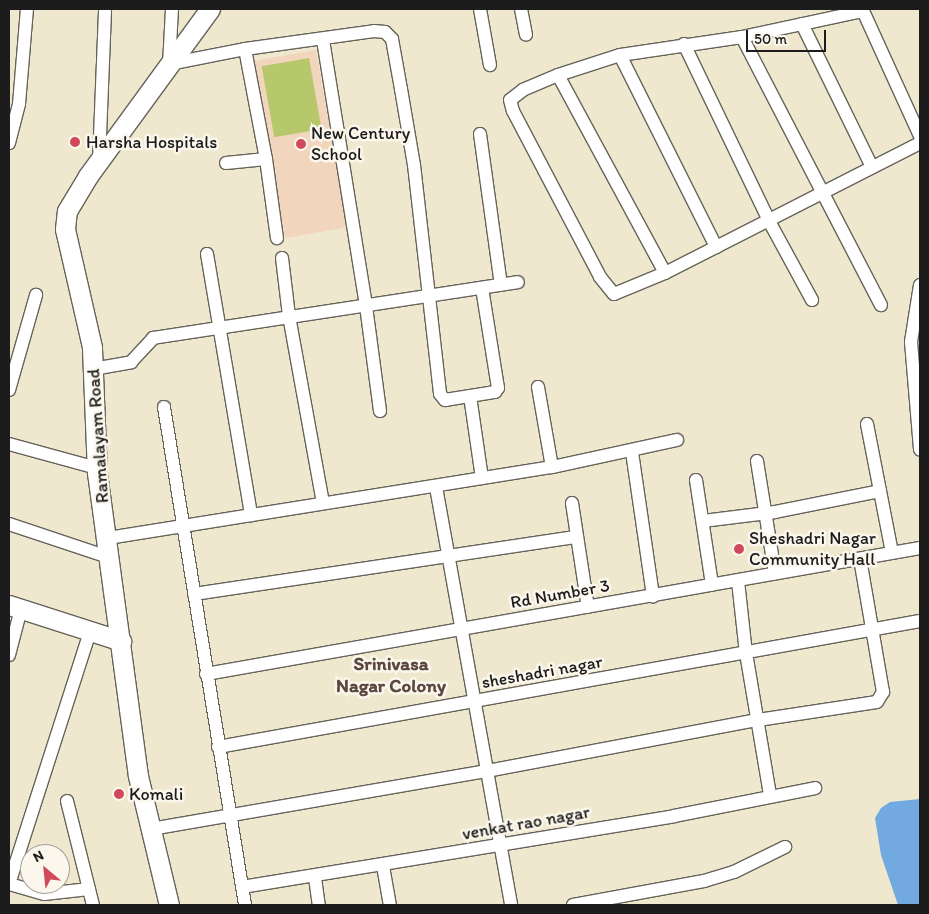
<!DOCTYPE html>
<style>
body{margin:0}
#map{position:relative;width:929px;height:914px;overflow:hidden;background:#f0e8ce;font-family:Itim,sans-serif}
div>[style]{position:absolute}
.built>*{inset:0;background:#f1d5bd;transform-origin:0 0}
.green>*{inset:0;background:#b6c86b;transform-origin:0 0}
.water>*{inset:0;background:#73a9e1}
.roads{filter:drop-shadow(1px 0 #66635a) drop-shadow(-1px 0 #66635a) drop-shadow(0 1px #66635a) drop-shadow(0 -1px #66635a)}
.street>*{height:12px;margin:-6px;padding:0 6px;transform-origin:6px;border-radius:6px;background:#fff}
.secondary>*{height:19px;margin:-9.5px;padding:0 9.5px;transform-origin:9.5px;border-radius:9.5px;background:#fff}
.dots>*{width:14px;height:14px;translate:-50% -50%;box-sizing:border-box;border:2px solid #fbf7ec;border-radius:50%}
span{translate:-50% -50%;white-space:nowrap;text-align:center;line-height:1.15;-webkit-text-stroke:5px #fbf7ec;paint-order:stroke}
.poi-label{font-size:18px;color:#1c1c1c}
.left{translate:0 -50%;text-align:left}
.street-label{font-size:18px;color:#1c1c1c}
.neighbourhood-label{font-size:19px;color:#5d4841;font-weight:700}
.frame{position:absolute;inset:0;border:10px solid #1c1c1c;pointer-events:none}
.north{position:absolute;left:20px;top:844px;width:50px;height:50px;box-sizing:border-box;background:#fbf7ec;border:1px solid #a29f99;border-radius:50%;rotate:332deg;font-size:14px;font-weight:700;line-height:20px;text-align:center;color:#1c1c1c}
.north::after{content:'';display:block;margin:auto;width:18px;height:22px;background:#d1495b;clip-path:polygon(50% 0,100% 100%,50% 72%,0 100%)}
.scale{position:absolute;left:746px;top:30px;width:80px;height:22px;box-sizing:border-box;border:2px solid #1c1c1c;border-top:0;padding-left:6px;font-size:15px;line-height:18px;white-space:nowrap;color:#1c1c1c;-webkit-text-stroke:4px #fbf7ec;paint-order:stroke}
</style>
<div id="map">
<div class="built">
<div style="left:316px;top:50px;width:180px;height:63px;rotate:80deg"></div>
</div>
<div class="green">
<div style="left:309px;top:58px;width:72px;height:48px;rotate:80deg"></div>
</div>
<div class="water">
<div style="clip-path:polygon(920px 799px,920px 905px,898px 905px,881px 855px,875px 818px,881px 808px,890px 802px)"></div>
</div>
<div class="roads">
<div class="street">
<div style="left:172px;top:9px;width:55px;rotate:93.1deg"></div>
<div style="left:169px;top:64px;width:77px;rotate:-11.2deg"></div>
<div style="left:245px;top:49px;width:130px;rotate:-7.9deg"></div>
<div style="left:374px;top:31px;width:11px;rotate:5deg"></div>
<div style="left:385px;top:32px;width:10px;rotate:45deg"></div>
<div style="left:392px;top:39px;width:51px;rotate:79.8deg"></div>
<div style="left:401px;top:89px;width:77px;rotate:80.3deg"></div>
<div style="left:414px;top:165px;width:230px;rotate:83.5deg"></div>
<div style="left:440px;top:394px;width:8px;rotate:50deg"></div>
<div style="left:445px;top:400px;width:51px;rotate:-9.1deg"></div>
<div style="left:495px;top:392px;width:5px;rotate:-53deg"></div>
<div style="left:498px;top:388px;width:101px;rotate:-99.1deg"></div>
<div style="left:480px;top:9px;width:57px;rotate:79.9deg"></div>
<div style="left:521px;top:9px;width:26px;rotate:79deg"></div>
<div style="left:802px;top:24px;width:159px;rotate:63.9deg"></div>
<div style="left:742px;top:37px;width:302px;rotate:62.6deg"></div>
<div style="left:323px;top:40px;width:269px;rotate:80.8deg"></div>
<div style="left:366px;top:306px;width:106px;rotate:82.4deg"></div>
<div style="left:684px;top:44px;width:196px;rotate:64.3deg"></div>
<div style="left:769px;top:221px;width:90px;rotate:61.4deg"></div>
<div style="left:245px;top:49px;width:112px;rotate:79.2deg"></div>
<div style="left:266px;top:159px;width:80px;rotate:82.1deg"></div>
<div style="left:620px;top:55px;width:215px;rotate:63.4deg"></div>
<div style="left:558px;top:75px;width:225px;rotate:61.6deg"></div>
<div style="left:480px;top:134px;width:152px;rotate:82.1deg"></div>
<div style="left:920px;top:136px;width:137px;rotate:-114.5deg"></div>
<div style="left:863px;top:11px;width:124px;rotate:167.9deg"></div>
<div style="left:742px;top:37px;width:123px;rotate:171.6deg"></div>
<div style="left:620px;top:55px;width:65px;rotate:162.1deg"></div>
<div style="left:558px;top:75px;width:38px;rotate:157deg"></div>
<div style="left:523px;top:90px;width:16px;rotate:142deg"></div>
<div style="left:510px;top:100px;width:11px;rotate:75deg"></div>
<div style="left:513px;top:111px;width:187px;rotate:62.3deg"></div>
<div style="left:600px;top:277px;width:22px;rotate:51deg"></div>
<div style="left:614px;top:294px;width:55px;rotate:-22.4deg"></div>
<div style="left:665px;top:273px;width:286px;rotate:-27deg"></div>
<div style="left:9px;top:143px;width:40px;rotate:-75.6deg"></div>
<div style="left:19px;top:104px;width:95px;rotate:-85.2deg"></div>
<div style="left:99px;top:161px;width:152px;rotate:-87.7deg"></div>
<div style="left:226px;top:163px;width:40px;rotate:-5.7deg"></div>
<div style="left:207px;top:254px;width:265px;rotate:80.4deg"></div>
<div style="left:282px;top:258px;width:58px;rotate:83.1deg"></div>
<div style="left:289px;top:316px;width:190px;rotate:79.7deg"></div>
<div style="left:920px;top:285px;width:58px;rotate:99deg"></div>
<div style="left:911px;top:342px;width:108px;rotate:85.2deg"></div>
<div style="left:93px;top:369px;width:39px;rotate:-10deg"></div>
<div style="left:131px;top:362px;width:33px;rotate:-47deg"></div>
<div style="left:153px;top:338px;width:369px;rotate:-8.7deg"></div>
<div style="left:538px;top:387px;width:81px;rotate:80.1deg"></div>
<div style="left:9px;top:390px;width:99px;rotate:-74.1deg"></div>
<div style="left:470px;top:396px;width:83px;rotate:81.7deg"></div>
<div style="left:164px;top:407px;width:505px;rotate:80.76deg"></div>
<div style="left:867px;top:424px;width:131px;rotate:79deg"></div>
<div style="left:9px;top:444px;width:91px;rotate:15.3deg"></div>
<div style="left:632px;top:452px;width:146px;rotate:81.7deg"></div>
<div style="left:757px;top:461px;width:114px;rotate:80.9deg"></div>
<div style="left:696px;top:480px;width:106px;rotate:81.3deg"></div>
<div style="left:436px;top:487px;width:425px;rotate:79.8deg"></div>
<div style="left:572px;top:503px;width:105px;rotate:81.3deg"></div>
<div style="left:703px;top:521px;width:73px;rotate:-7.1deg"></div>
<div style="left:775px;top:512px;width:107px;rotate:-11.3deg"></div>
<div style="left:9px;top:524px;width:108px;rotate:18.4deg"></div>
<div style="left:108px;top:538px;width:450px;rotate:-9.1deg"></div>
<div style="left:552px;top:467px;width:128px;rotate:-12.2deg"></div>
<div style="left:738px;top:581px;width:72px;rotate:83.7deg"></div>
<div style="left:746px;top:653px;width:144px;rotate:80.4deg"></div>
<div style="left:194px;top:594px;width:387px;rotate:-8.5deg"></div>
<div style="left:9px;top:655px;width:48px;rotate:-75.4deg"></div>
<div style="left:206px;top:674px;width:725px;rotate:-10.01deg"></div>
<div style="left:218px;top:747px;width:713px;rotate:-10.18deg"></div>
<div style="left:67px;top:801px;width:107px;rotate:76deg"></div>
<div style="left:151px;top:829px;width:341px;rotate:-9.8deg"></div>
<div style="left:487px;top:771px;width:276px;rotate:-10.7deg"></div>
<div style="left:758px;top:720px;width:120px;rotate:-8.6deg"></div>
<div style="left:877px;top:702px;width:12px;rotate:-59deg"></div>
<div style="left:883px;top:692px;width:135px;rotate:-99.8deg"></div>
<div style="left:383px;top:866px;width:40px;rotate:80deg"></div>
<div style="left:315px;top:878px;width:27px;rotate:82deg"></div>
<div style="left:242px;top:887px;width:438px;rotate:-9.3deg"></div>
<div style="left:674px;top:816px;width:144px;rotate:-11.2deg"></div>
<div style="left:89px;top:889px;width:45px;rotate:173.7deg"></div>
<div style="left:44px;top:894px;width:36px;rotate:-164deg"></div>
<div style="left:9px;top:884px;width:266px;rotate:-72.2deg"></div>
<div style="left:573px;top:905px;width:133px;rotate:-10.4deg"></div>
<div style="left:704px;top:881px;width:31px;rotate:-17deg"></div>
<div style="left:734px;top:872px;width:57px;rotate:-26.1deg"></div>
</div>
<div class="secondary">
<div style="left:9px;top:605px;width:118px;rotate:17.8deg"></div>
<div style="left:169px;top:905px;width:133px;rotate:-103.5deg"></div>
<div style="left:138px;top:776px;width:306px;rotate:-97.7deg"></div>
<div style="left:97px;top:473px;width:126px;rotate:-92.3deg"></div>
<div style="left:92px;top:347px;width:121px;rotate:-102.9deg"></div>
<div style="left:65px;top:229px;width:18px;rotate:-84deg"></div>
<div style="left:67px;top:211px;width:41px;rotate:-59deg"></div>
<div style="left:88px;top:176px;width:207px;rotate:-53.9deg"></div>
</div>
</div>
<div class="dots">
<div style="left:75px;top:142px;background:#d1495b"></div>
<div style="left:301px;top:144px;background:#d1495b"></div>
<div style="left:739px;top:549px;background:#d1495b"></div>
<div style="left:119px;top:794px;background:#d1495b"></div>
</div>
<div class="poi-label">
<span class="left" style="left:311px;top:144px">New Century<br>School</span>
<span class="left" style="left:86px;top:142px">Harsha Hospitals</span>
<span class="left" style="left:749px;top:549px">Sheshadri Nagar<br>Community Hall</span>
<span class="left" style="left:129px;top:794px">Komali</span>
</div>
<div class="street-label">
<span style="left:98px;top:436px;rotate:-94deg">Ramalayam Road</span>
<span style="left:560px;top:594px;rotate:-10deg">Rd Number 3</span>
<span style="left:542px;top:672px;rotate:-10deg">sheshadri nagar</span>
<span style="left:526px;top:823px;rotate:-10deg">venkat rao nagar</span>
</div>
<div class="neighbourhood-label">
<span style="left:391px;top:675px">Srinivasa<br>Nagar Colony</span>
</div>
<div class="frame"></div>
<div class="north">N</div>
<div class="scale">50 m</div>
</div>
